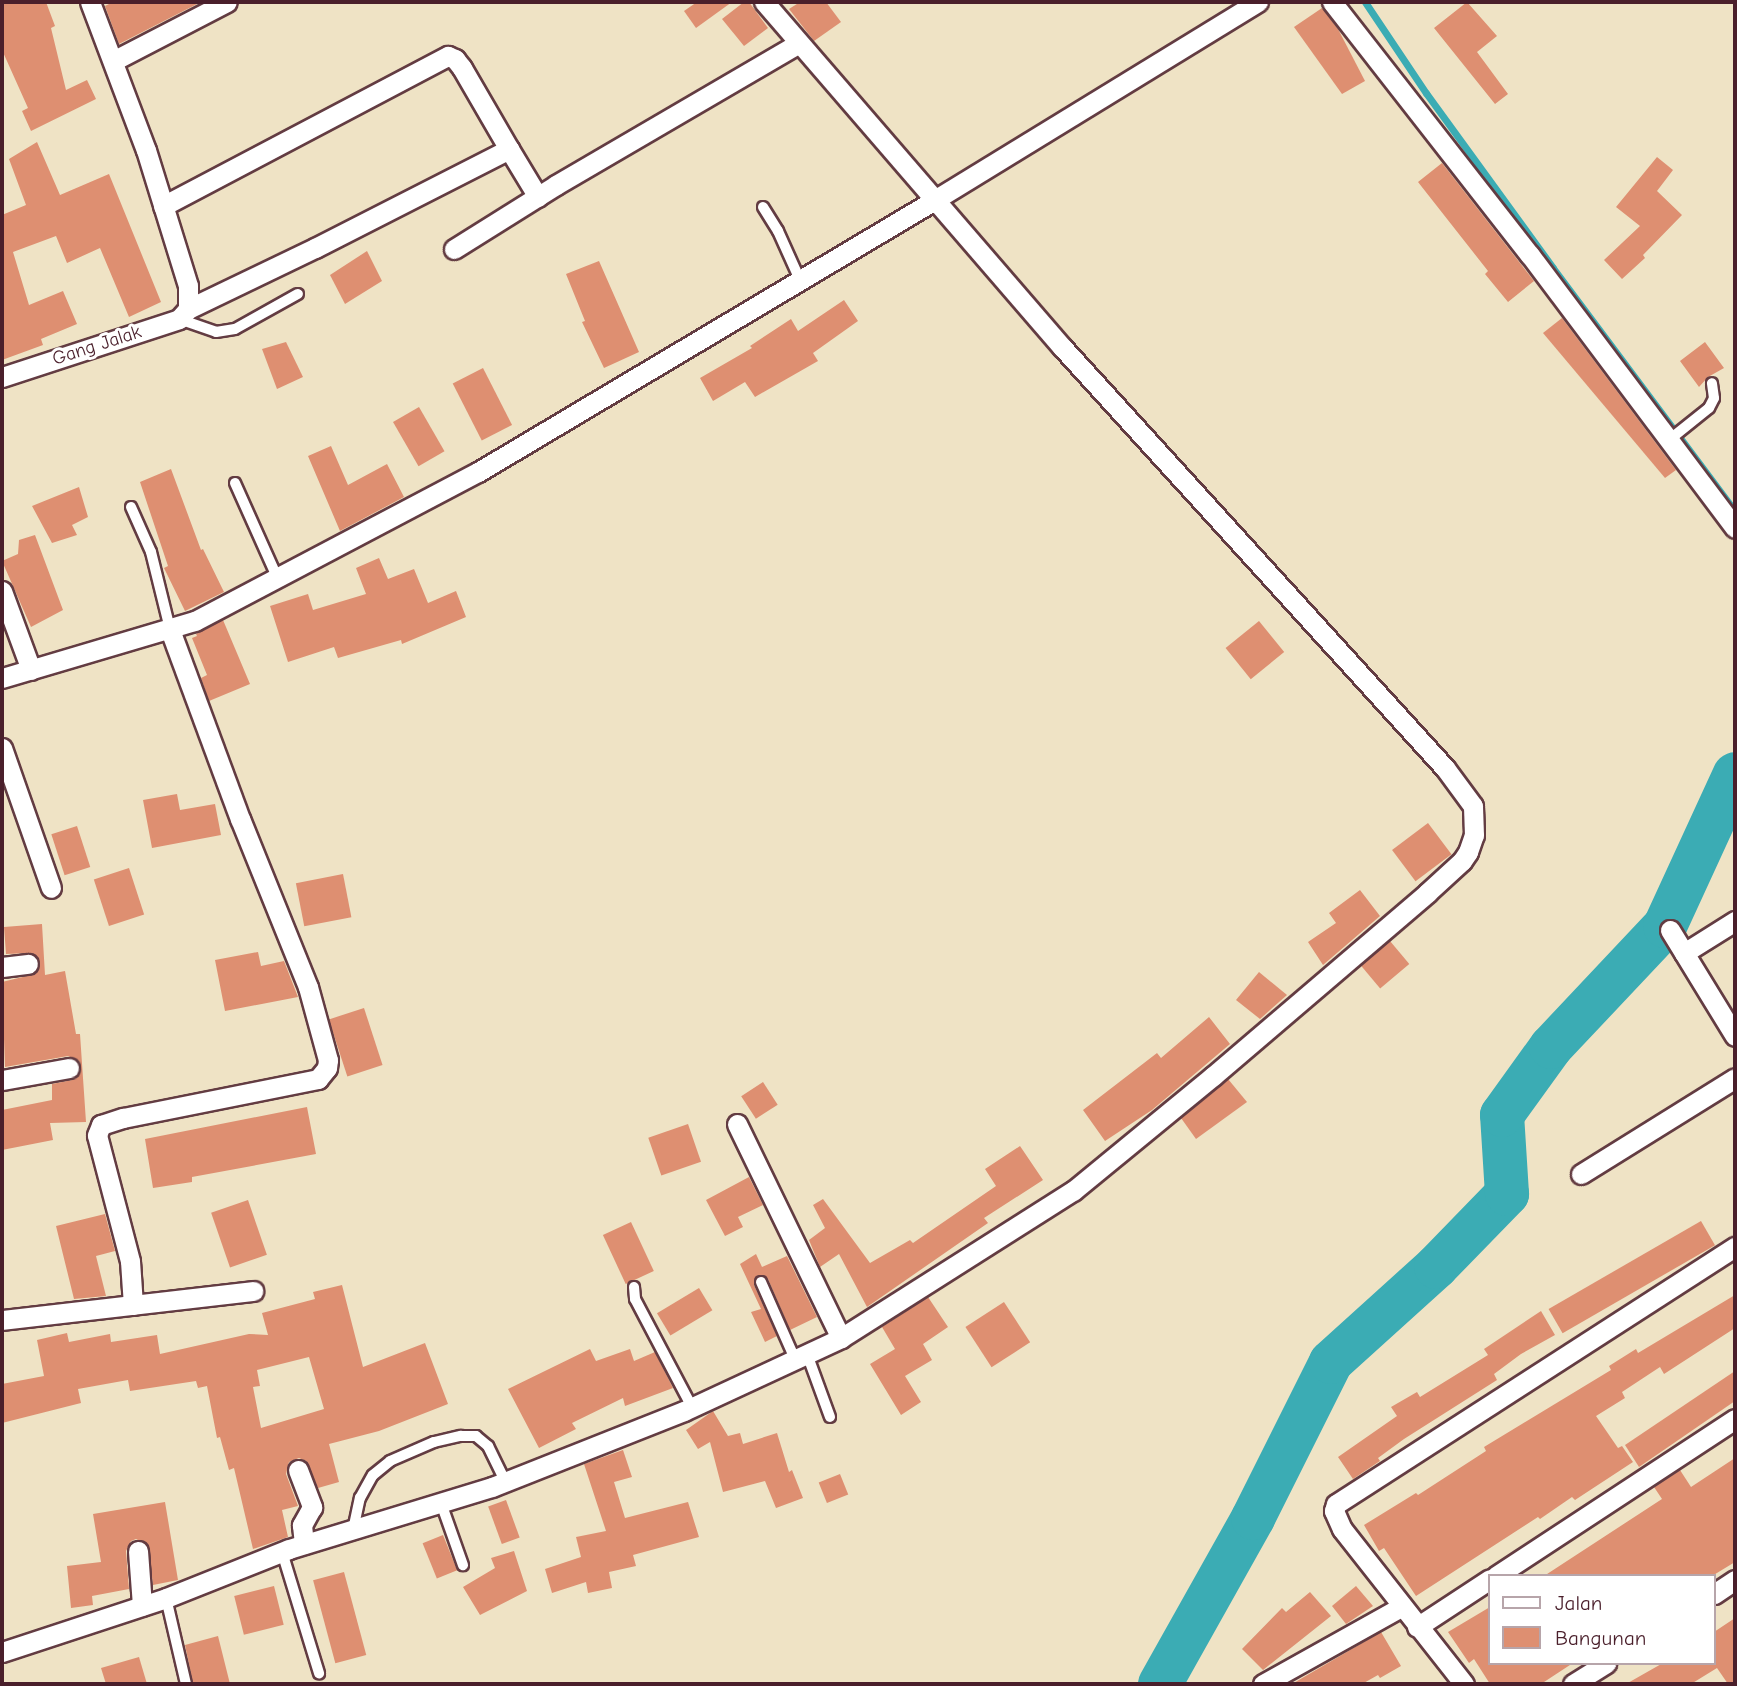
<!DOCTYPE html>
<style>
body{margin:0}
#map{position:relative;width:1737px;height:1686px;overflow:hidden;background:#efe3c5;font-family:"Comic Neue",sans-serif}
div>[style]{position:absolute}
.stream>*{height:7px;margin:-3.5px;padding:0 3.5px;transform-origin:3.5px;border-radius:3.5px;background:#3bacb4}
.river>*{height:44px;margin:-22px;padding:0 22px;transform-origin:22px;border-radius:22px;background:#3bacb4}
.building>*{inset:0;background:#de8f71;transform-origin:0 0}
.roads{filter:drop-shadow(2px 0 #633c42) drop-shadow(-2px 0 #633c42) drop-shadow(0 2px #633c42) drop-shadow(0 -2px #633c42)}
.lane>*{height:10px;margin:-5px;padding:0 5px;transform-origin:5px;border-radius:5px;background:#fff}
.street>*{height:19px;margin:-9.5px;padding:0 9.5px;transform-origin:9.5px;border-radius:9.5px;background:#fff}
span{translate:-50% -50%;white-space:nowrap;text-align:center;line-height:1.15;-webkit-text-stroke:6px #fff;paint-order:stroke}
.street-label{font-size:19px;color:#4a1f2b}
.frame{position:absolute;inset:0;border:4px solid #4a1f2b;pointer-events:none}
.legend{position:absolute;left:1488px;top:1574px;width:228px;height:91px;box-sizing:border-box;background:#fff;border:2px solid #b7a5aa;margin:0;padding:9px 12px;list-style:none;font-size:21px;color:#4a1f2b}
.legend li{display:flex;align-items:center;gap:14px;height:35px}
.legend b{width:35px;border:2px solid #b7a5aa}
</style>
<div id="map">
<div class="stream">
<div style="left:1365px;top:2px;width:110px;rotate:56.2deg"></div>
<div style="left:1426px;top:93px;width:216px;rotate:54deg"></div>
<div style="left:1553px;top:268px;width:304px;rotate:53.2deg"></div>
</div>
<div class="river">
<div style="left:1160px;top:1684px;width:190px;rotate:-60.7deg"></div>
<div style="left:1253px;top:1518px;width:174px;rotate:-63.4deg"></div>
<div style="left:1331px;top:1362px;width:142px;rotate:-42.1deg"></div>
<div style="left:1436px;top:1267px;width:102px;rotate:-45.8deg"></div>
<div style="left:1507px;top:1194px;width:79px;rotate:-93.6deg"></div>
<div style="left:1502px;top:1115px;width:84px;rotate:-54.2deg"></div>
<div style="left:1551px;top:1047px;width:166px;rotate:-46.7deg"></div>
<div style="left:1665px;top:926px;width:167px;rotate:-65.3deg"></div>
</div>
<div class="building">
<div style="clip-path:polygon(2px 2px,46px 2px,55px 26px,51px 28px,66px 90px,87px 80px,96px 99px,31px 131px,22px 111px,28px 108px,2px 50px)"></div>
<div style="clip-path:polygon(113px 2px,201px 2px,119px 44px,105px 6px)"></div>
<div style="clip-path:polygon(697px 2px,732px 2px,696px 28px,684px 11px)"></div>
<div style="clip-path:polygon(744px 2px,749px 2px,768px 28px,744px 46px,722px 19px)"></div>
<div style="clip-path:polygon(800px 2px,826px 2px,841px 22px,814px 41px,789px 9px)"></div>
<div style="clip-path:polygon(1467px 2px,1497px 36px,1477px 52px,1508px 94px,1495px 104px,1434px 28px)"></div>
<div style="clip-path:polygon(1322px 8px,1338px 29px,1365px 81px,1342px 94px,1294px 27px)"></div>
<div style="clip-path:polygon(37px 142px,60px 195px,109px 174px,161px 302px,129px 317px,100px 248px,67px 263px,56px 236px,13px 252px,29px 305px,63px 291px,77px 324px,41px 339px,43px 345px,2px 360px,2px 215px,26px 205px,9px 159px)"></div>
<div style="clip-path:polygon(1657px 157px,1673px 170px,1657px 191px,1682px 215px,1643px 255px,1645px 258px,1622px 279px,1604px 260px,1640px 226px,1616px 207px)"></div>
<div style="clip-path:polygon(1442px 163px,1534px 281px,1508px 302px,1485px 274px,1488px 271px,1418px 182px)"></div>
<div style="clip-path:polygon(367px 251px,382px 281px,345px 304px,330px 275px)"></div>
<div style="clip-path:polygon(599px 261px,639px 352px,604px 368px,582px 322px,585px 321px,566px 274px)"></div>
<div style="clip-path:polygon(844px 300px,858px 321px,813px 353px,818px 361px,755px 397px,745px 382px,713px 401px,700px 378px,752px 348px,750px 346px,791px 319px,798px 331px)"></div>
<div style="clip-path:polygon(1562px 318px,1676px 470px,1665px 478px,1543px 333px)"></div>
<div style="clip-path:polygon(286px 342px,303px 377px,277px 389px,262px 349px)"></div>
<div style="clip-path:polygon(1705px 342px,1724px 368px,1708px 377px,1699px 387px,1680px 361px)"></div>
<div style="left:483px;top:368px;width:64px;height:34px;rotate:63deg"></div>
<div style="left:419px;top:407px;width:51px;height:30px;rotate:60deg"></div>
<div style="clip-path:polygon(331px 446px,348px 485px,387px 464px,404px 497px,340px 531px,308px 456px)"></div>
<div style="clip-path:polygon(171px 469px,201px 550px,203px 549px,224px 592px,185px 611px,164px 568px,168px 566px,140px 482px)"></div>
<div style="clip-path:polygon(79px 487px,88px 517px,72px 525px,77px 535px,52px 543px,32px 506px)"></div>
<div style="clip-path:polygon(35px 535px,63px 610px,31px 627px,2px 561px,18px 554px,19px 540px)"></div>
<div style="clip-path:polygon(379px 558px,388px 579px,414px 569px,428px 603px,456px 591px,466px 617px,402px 644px,401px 640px,338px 658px,334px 647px,288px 662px,270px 606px,308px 594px,313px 610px,366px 594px,356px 568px)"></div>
<div style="clip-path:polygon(223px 620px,250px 684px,209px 701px,201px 678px,207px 675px,192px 638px,197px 636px,196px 634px)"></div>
<div style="left:1259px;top:621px;width:40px;height:43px;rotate:51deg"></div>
<div style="clip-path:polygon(177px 794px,180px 810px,215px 804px,221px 835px,152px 848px,143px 800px)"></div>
<div style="left:1428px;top:823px;width:39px;height:45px;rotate:53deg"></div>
<div style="left:77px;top:826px;width:43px;height:27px;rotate:72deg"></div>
<div style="left:129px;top:868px;width:49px;height:37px;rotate:72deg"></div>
<div style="left:343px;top:874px;width:44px;height:48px;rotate:79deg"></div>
<div style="clip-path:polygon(1360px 890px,1380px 916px,1323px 965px,1308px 942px,1336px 923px,1329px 913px)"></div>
<div style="clip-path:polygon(42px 924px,45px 975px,65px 971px,76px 1034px,80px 1034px,86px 1122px,50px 1123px,53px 1140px,2px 1150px,2px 1110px,52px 1100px,52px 1084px,72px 1080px,81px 1071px,79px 1061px,68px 1056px,5px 1067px,2px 982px,35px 974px,40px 963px,32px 953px,6px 954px,4px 927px)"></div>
<div style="left:1390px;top:941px;width:30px;height:38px;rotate:50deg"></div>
<div style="clip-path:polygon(258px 952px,261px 966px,284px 961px,298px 997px,225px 1011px,215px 960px)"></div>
<div style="clip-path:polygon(1259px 972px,1287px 995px,1260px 1019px,1236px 1000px)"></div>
<div style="left:364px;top:1008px;width:60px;height:37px;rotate:72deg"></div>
<div style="clip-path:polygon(1209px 1017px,1230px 1044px,1152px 1110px,1105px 1141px,1083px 1110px,1157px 1053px,1161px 1058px)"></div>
<div style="clip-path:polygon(1228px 1079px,1247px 1102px,1196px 1139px,1181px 1118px)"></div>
<div style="left:763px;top:1082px;width:27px;height:26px;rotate:57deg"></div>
<div style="clip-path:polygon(307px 1107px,316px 1154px,192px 1177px,192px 1182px,153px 1188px,145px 1139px)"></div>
<div style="left:688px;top:1124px;width:40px;height:42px;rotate:71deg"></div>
<div style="clip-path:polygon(1020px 1146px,1043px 1180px,984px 1218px,988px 1223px,867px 1307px,839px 1254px,820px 1267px,809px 1240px,825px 1228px,813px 1205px,823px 1199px,870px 1263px,910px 1240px,913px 1243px,996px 1186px,985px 1169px)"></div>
<div style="clip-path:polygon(749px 1177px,763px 1205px,738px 1217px,743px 1227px,725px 1236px,706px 1200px)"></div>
<div style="left:248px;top:1200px;width:58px;height:39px;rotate:71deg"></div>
<div style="clip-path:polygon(105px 1214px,115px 1251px,96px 1256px,106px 1296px,74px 1299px,56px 1226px)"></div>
<div style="left:1701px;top:1221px;width:28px;height:176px;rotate:60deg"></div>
<div style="left:631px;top:1222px;width:54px;height:31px;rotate:65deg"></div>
<div style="clip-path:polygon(756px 1254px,762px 1267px,787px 1256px,817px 1317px,790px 1330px,768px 1279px,757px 1276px,754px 1285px,777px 1336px,765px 1342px,751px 1312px,761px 1309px,740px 1264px)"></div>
<div style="clip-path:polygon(evenodd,342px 1285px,363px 1367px,425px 1343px,448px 1404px,379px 1431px,329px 1444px,339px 1482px,318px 1488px,306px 1461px,299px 1458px,289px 1462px,286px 1474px,298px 1506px,282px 1510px,288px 1537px,253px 1549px,234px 1468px,229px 1470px,220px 1437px,217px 1438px,207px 1386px,198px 1388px,196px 1381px,130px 1391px,128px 1380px,78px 1389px,81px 1403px,2px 1423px,2px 1384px,44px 1376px,37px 1340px,67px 1333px,69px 1342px,110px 1334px,111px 1342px,157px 1335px,160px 1354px,249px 1334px,268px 1335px,262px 1313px,315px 1299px,313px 1292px,342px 1285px,309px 1357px,324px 1409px,261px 1428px,253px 1387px,260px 1386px,257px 1370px,309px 1357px)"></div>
<div style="left:699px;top:1288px;width:26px;height:49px;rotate:59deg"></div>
<div style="clip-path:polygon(1735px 1295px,1735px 1328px,1664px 1374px,1660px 1367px,1622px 1392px,1625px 1398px,1596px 1416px,1618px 1448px,1622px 1446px,1633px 1462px,1575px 1500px,1572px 1497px,1540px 1519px,1538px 1517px,1416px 1596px,1384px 1548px,1379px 1551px,1364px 1525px,1416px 1493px,1418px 1495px,1486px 1451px,1484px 1447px,1611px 1370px,1609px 1366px,1636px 1349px,1638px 1353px)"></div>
<div style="clip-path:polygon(928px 1297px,948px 1327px,923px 1344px,932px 1360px,905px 1376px,921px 1402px,901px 1415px,870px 1364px,895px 1349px,882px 1327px)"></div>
<div style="left:1004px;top:1302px;width:48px;height:46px;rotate:57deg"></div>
<div style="clip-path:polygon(1541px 1311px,1555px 1335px,1521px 1354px,1494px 1374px,1497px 1380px,1404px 1439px,1378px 1458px,1380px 1461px,1353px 1479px,1338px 1457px,1397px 1416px,1391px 1407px,1417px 1392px,1420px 1397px,1488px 1355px,1484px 1349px)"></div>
<div style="clip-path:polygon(590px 1349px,596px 1361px,630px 1349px,634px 1361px,655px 1352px,673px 1388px,625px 1406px,623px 1398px,572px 1423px,576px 1429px,539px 1448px,508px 1389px)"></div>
<div style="clip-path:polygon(1735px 1371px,1735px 1401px,1639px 1467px,1625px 1445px)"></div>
<div style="clip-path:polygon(713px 1411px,728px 1436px,740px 1433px,743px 1444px,777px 1433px,789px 1472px,792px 1470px,803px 1498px,776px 1508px,765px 1481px,723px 1492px,710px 1442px,698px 1449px,686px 1430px)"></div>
<div style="clip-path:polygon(623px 1450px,632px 1477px,614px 1482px,625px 1518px,688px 1502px,699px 1537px,633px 1555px,636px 1566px,609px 1572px,612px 1588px,588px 1593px,586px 1582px,552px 1593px,545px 1569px,581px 1557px,576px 1537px,606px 1531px,584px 1464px)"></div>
<div style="clip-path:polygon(1735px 1458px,1735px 1562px,1712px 1576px,1544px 1576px,1662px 1499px,1654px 1487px,1680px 1470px,1691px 1487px)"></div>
<div style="left:840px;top:1474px;width:22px;height:23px;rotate:68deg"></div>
<div style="left:506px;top:1500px;width:40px;height:19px;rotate:70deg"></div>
<div style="clip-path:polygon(165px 1502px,178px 1580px,153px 1585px,148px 1545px,136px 1539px,131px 1541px,126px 1551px,129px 1589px,92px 1596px,93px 1605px,71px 1608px,67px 1566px,101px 1562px,93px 1514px)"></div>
<div style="left:443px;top:1535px;width:38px;height:22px;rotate:68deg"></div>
<div style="clip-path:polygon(514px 1551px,527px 1591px,480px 1615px,463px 1587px,495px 1568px,491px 1558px)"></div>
<div style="left:344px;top:1572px;width:86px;height:32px;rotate:75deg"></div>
<div style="left:274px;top:1586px;width:40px;height:41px;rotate:76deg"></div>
<div style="clip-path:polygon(1356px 1586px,1373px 1606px,1346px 1624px,1332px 1606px)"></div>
<div style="clip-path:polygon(1310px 1592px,1331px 1616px,1263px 1670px,1242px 1649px,1282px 1608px,1286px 1612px)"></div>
<div style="clip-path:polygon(1490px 1607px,1490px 1663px,1573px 1663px,1541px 1684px,1490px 1684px,1474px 1659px,1469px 1663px,1448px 1632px)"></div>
<div style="clip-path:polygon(1735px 1618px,1735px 1684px,1728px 1684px,1717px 1668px,1691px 1684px,1626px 1684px,1663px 1663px,1714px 1663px,1714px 1632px)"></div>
<div style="clip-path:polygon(1381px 1632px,1401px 1666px,1380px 1678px,1378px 1675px,1362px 1684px,1292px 1684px)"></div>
<div style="clip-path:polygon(218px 1636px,230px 1684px,193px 1684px,185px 1645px)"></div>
<div style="clip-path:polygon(139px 1657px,147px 1684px,106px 1684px,101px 1668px)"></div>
</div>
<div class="roads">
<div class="lane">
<div style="left:763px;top:207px;width:28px;rotate:58deg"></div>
<div style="left:778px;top:231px;width:54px;rotate:65.8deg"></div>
<div style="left:179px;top:319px;width:39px;rotate:19deg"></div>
<div style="left:216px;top:332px;width:19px;rotate:-9deg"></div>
<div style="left:235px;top:329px;width:72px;rotate:-29.1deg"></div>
<div style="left:1669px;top:440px;width:51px;rotate:-38.7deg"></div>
<div style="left:1709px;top:408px;width:11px;rotate:-63deg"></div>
<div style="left:1714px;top:398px;width:15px;rotate:-98deg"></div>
<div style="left:235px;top:483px;width:103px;rotate:65.9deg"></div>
<div style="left:131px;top:507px;width:49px;rotate:66deg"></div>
<div style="left:151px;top:552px;width:79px;rotate:76.1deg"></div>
<div style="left:761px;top:1282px;width:84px;rotate:66.2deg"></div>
<div style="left:634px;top:1287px;width:12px;rotate:85deg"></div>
<div style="left:635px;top:1299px;width:122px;rotate:62.2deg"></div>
<div style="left:807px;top:1354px;width:67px;rotate:69.9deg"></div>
<div style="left:441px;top:1503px;width:66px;rotate:70.5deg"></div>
<div style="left:353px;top:1530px;width:33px;rotate:-78deg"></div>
<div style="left:360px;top:1498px;width:26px;rotate:-61deg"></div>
<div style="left:373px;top:1475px;width:22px;rotate:-39deg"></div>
<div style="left:390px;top:1461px;width:48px;rotate:-23.4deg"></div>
<div style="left:434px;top:1442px;width:28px;rotate:-13deg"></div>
<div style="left:461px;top:1436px;width:15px"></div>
<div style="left:476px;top:1436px;width:16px;rotate:40deg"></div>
<div style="left:488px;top:1446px;width:39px;rotate:64deg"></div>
<div style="left:282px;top:1552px;width:127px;rotate:73deg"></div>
<div style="left:166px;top:1598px;width:88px;rotate:76.9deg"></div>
</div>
<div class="street">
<div style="left:90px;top:2px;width:158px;rotate:69.3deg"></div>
<div style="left:146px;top:150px;width:142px;rotate:72.8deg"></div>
<div style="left:188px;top:286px;width:23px;rotate:90deg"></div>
<div style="left:1332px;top:2px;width:321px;rotate:52deg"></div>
<div style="left:1530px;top:255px;width:341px;rotate:53.1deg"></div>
<div style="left:113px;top:61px;width:128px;rotate:-27.4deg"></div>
<div style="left:163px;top:206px;width:322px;rotate:-27.8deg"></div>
<div style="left:448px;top:56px;width:8px;rotate:23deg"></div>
<div style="left:455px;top:59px;width:11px;rotate:52deg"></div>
<div style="left:462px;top:68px;width:94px;rotate:59.9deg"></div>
<div style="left:454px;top:249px;width:120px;rotate:-32.1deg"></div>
<div style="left:556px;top:185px;width:281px;rotate:-30.3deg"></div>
<div style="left:2px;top:377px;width:186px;rotate:-18.1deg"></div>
<div style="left:179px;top:319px;width:13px;rotate:-48deg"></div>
<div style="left:188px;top:309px;width:141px;rotate:-25.7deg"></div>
<div style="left:315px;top:248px;width:218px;rotate:-27deg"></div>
<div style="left:509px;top:149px;width:56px;rotate:58.9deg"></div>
<div style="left:2px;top:591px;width:84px;rotate:69.8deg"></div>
<div style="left:2px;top:678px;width:201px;rotate:-16.5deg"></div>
<div style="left:195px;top:621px;width:320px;rotate:-27.8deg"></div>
<div style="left:478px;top:472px;width:530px;rotate:-30.78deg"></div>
<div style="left:933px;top:201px;width:381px;rotate:-31.5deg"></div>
<div style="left:2px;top:748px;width:148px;rotate:70.7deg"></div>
<div style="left:1670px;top:930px;width:124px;rotate:58.5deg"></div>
<div style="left:1684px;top:953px;width:60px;rotate:-32.1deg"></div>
<div style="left:2px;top:967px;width:26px;rotate:-7deg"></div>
<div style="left:2px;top:1080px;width:68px;rotate:-10.2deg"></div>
<div style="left:737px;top:1124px;width:238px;rotate:64.1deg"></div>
<div style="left:1581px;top:1174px;width:181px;rotate:-31.9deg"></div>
<div style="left:133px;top:1305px;width:44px;rotate:-93.9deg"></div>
<div style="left:130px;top:1261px;width:130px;rotate:-104.7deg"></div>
<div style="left:97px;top:1135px;width:11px;rotate:-68deg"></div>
<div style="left:101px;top:1125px;width:23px;rotate:-18deg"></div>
<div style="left:123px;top:1118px;width:199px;rotate:-11.3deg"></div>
<div style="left:318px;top:1079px;width:14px;rotate:-51deg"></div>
<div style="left:327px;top:1068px;width:8px;rotate:-83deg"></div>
<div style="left:328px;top:1060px;width:76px;rotate:-105.3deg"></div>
<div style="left:308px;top:987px;width:181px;rotate:-112deg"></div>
<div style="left:240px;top:819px;width:202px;rotate:-110.3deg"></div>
<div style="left:2px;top:1320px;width:253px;rotate:-6.6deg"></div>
<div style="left:298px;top:1470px;width:40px;rotate:69deg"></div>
<div style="left:312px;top:1507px;width:21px;rotate:119deg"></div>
<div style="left:302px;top:1525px;width:19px;rotate:84deg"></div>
<div style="left:138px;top:1551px;width:55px;rotate:85.8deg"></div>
<div style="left:1496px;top:1576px;width:286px;rotate:-33.3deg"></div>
<div style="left:1714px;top:1594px;width:25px;rotate:-34deg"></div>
<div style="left:1417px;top:1627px;width:87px;rotate:-33.3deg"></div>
<div style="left:2px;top:1652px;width:173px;rotate:-18.2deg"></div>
<div style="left:166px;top:1598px;width:132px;rotate:-21.7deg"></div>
<div style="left:289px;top:1549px;width:212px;rotate:-17deg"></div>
<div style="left:492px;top:1487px;width:206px;rotate:-21.6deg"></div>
<div style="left:684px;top:1411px;width:173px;rotate:-24.9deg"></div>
<div style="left:841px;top:1338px;width:275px;rotate:-32.4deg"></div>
<div style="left:1073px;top:1191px;width:181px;rotate:-39.4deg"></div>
<div style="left:1213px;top:1076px;width:282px;rotate:-40.5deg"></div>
<div style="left:1427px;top:893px;width:47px;rotate:-42.4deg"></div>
<div style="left:1462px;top:861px;width:11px;rotate:-56deg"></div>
<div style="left:1468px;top:852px;width:18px;rotate:-71deg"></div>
<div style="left:1474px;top:835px;width:29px;rotate:-92deg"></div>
<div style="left:1473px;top:806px;width:47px;rotate:-126.4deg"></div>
<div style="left:1445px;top:768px;width:569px;rotate:-132.29deg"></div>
<div style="left:1062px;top:347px;width:456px;rotate:-130.8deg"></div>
<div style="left:1263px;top:1684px;width:158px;rotate:-29.2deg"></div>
<div style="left:1464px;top:1684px;width:197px;rotate:-128.2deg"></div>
<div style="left:1342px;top:1529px;width:20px;rotate:-114deg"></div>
<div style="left:1334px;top:1511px;width:7px;rotate:-74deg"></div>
<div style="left:1336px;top:1504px;width:475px;rotate:-32.8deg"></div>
<div style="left:1573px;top:1684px;width:39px;rotate:-32deg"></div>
</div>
</div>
<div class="street-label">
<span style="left:97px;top:346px;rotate:-18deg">Gang Jalak</span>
</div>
<div class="frame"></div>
<ul class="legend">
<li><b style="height:9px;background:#fff"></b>Jalan</li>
<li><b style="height:19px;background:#de8f71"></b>Bangunan</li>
</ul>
</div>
